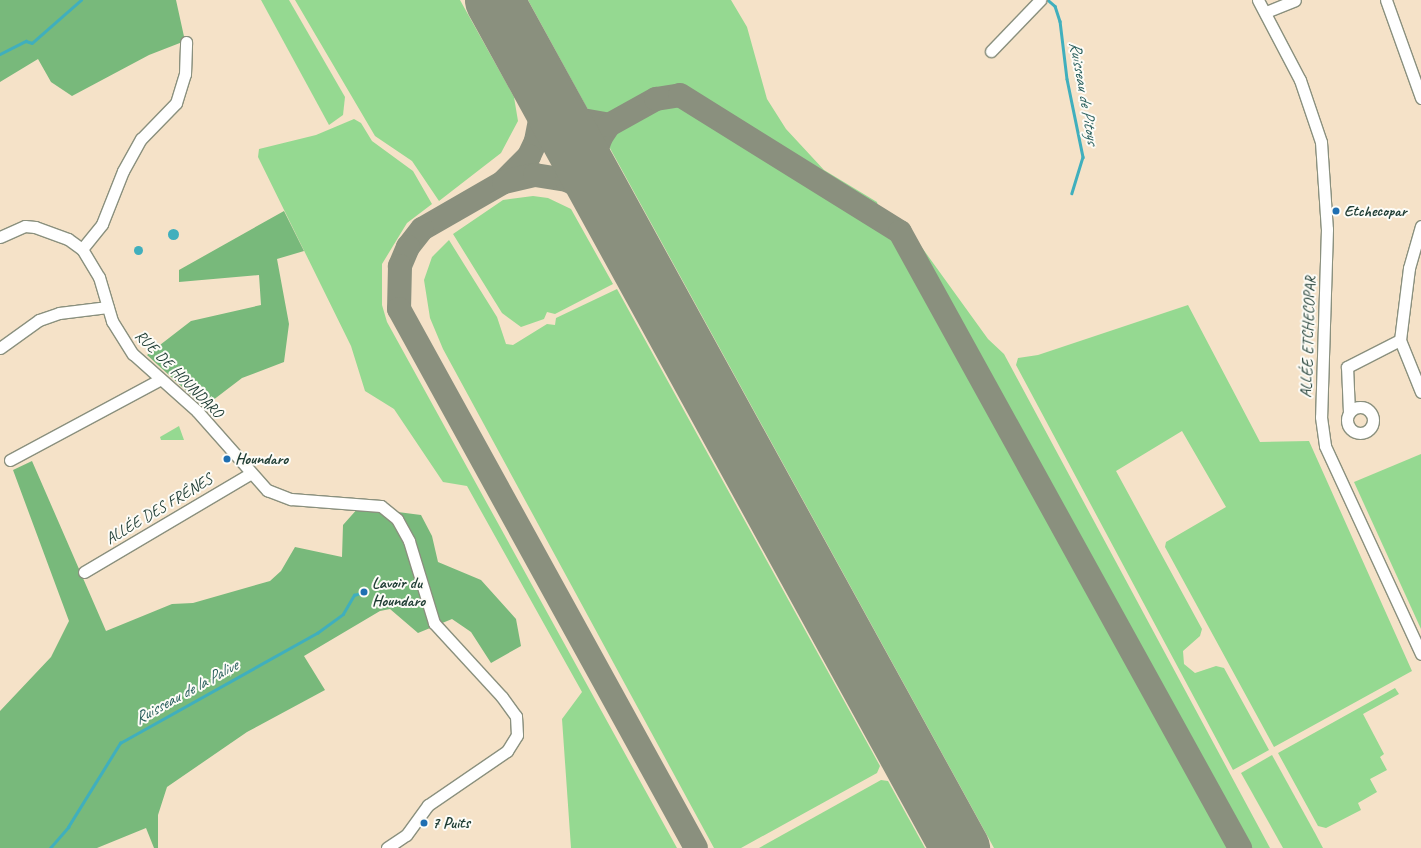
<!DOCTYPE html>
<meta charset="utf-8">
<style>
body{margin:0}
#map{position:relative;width:1421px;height:848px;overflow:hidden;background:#f5e2c8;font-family:Caveat,sans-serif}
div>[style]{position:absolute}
.green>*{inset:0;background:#95d991}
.forest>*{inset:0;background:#78b97b}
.water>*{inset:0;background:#40afbd}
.round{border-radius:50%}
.stream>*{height:2.5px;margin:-1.25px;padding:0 1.25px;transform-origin:1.25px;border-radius:1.25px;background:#40afbd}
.taxiway>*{height:24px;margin:-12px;padding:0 12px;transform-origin:12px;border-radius:12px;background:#8a907e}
.runway>*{height:59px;margin:-29.5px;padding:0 29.5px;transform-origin:29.5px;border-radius:29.5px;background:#8a907e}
.roads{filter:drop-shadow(1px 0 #8a907e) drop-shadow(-1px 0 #8a907e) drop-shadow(0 1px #8a907e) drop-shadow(0 -1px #8a907e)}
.minor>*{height:11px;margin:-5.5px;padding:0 5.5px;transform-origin:5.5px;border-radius:5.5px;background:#fff}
.minor>.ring{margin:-5.5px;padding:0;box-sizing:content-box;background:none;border:11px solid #fff;border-radius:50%}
.dots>*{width:11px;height:11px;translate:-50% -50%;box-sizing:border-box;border:2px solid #fdfcf7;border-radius:50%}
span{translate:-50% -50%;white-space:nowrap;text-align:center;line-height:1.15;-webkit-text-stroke:4px #fdfcf7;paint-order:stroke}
.poi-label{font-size:16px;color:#1f3d34;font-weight:700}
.left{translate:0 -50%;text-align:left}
.street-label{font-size:16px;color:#1f3d34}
.water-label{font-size:17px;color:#295f5d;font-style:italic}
</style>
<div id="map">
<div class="green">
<div style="clip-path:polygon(261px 0,289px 0,345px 97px,343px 115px,329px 125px)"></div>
<div style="clip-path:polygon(295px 0,460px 0,514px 97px,518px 121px,501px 153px,439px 201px,412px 161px,375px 136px)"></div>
<div style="clip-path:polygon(528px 0,731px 0,747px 27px,767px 99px,786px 129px,824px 170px,877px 202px,879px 210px,681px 91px,659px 92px,611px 118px,598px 117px,587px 108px)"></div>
<div style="clip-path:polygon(673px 98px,885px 225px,903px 244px,1235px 848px,994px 848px,606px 141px,611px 130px,621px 122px)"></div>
<div style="clip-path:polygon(354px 119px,361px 123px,372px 141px,413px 171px,432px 204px,407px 223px,382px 264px,382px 305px,387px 322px,677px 848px,571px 848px,562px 719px,582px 692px,467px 486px,443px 482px,394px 409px,365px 391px,351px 346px,258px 157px,259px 149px,316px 135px)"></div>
<div style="clip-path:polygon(533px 196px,548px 198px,571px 209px,613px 284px,555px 314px,547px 312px,544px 319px,521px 327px,502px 313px,453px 234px,503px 200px)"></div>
<div style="clip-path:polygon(902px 220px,988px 339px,1004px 354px,1270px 848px,1246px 848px,913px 242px,896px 222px)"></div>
<div style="clip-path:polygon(449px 240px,497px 317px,506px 344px,513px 345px,547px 324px,555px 325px,556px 318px,617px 289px,880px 766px,877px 773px,741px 848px,714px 848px,443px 349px,430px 318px,424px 280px,432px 257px)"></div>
<div style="clip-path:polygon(1188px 305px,1260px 442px,1309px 441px,1412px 671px,1274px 747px,1165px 547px,1166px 542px,1226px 507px,1182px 431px,1116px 471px,1202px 629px,1200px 636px,1183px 651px,1184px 664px,1195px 673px,1216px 666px,1224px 668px,1269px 750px,1233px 770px,1016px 365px,1018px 358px,1038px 355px)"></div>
<div style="clip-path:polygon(179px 426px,184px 440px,161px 440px,160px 437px)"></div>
<div style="clip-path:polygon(1421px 454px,1421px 629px,1354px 482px)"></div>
<div style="clip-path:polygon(1395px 688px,1399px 694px,1363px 714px,1384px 754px,1380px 757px,1387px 770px,1370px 779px,1377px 792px,1358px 803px,1361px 810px,1326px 828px,1318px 826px,1278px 753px)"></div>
<div style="clip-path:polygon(1272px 755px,1315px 833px,1323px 848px,1283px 848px,1241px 773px)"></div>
<div style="clip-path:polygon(881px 780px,888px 781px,925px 848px,759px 848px)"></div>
</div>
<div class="forest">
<div style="clip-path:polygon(0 0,176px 0,185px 41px,149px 55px,72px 96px,51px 82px,38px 59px,0 82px)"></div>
<div style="clip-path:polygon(284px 211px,304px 251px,277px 259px,289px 324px,284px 362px,242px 378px,204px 407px,147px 355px,191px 321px,261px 305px,259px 275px,179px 282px,179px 270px)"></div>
<div style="clip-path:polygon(32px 461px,106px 631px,172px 604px,193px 603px,270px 581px,281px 571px,295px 547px,342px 557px,343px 525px,359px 507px,421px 515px,432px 536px,438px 562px,481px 580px,516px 619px,521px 646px,491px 663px,471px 632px,452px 619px,418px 633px,390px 609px,380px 611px,304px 656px,325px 690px,247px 732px,167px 787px,158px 815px,158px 848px,154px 848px,146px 828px,97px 848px,0 848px,0 711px,51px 657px,69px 621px,13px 470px)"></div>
</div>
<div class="water">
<div class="round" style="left:167.5px;top:228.5px;width:11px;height:11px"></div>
<div class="round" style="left:133.5px;top:245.5px;width:9px;height:9px"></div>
</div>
<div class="stream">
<div style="left:1048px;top:0;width:9px;rotate:41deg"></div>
<div style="left:1055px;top:6px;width:16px;rotate:72deg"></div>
<div style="left:1060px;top:21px;width:58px;rotate:83.1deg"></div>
<div style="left:1067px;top:79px;width:80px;rotate:78.4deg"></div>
<div style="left:1083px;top:157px;width:38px;rotate:107deg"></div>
<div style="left:0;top:54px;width:29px;rotate:-27deg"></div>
<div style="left:26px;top:41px;width:6px;rotate:18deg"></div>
<div style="left:32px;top:43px;width:65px;rotate:-41.3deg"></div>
<div style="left:50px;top:848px;width:28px;rotate:-49deg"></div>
<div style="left:68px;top:827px;width:99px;rotate:-58.2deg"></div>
<div style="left:120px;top:743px;width:226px;rotate:-29.2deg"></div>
<div style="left:317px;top:633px;width:32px;rotate:-36deg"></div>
<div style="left:343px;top:614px;width:22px;rotate:-60deg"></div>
<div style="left:354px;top:595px;width:10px;rotate:-17deg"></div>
</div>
<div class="taxiway">
<div style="left:533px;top:71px;width:40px;rotate:77deg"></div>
<div style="left:542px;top:110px;width:32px;rotate:101deg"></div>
<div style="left:536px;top:141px;width:17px;rotate:115deg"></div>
<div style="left:529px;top:156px;width:38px;rotate:135deg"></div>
<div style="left:502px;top:183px;width:92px;rotate:150.1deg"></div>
<div style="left:422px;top:229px;width:23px;rotate:128deg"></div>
<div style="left:408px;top:247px;width:21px;rotate:113deg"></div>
<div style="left:400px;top:266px;width:43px;rotate:91.3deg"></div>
<div style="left:399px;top:309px;width:615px;rotate:61.14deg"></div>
<div style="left:540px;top:82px;width:34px;rotate:54deg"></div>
<div style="left:560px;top:110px;width:14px;rotate:36deg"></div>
<div style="left:571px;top:118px;width:39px;rotate:10deg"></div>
<div style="left:504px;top:182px;width:32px;rotate:-13deg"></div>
<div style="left:535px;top:175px;width:32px;rotate:9deg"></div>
<div style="left:567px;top:180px;width:22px;rotate:27deg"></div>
<div style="left:587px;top:190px;width:25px;rotate:43deg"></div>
<div style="left:607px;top:205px;width:35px;rotate:-112deg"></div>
<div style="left:594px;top:173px;width:14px;rotate:-94deg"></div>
<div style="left:593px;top:159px;width:23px;rotate:-70deg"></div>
<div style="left:601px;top:137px;width:14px;rotate:-56deg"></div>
<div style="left:609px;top:125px;width:54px;rotate:-29deg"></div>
<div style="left:656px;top:99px;width:24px;rotate:-9deg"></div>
<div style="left:680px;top:95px;width:259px;rotate:31.9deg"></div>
<div style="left:900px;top:232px;width:704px;rotate:61.1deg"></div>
</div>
<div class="runway">
<div style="left:494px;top:0;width:968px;rotate:61.21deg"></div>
</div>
<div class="roads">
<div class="minor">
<div style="left:1258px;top:0;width:90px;rotate:62.3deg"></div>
<div style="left:1300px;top:80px;width:65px;rotate:71.3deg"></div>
<div style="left:1321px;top:142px;width:87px;rotate:86.1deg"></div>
<div style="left:1327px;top:229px;width:188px;rotate:91.8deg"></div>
<div style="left:1321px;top:417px;width:29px;rotate:82deg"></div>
<div style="left:1325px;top:446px;width:229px;rotate:65.2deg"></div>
<div style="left:1386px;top:0;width:104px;rotate:70.3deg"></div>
<div style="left:1266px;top:12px;width:31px;rotate:-22deg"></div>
<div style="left:991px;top:51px;width:71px;rotate:-46.1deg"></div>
<div style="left:1421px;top:226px;width:44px;rotate:105.9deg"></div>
<div style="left:1409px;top:268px;width:73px;rotate:97.1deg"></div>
<div style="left:1400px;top:340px;width:56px;rotate:68deg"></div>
<div style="left:0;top:237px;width:27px;rotate:-24deg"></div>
<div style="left:25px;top:226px;width:10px;rotate:6deg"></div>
<div style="left:35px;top:227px;width:35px;rotate:20deg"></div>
<div style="left:68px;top:239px;width:17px;rotate:36deg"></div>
<div style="left:82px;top:249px;width:33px;rotate:59deg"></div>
<div style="left:99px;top:277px;width:46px;rotate:73.5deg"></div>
<div style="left:112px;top:321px;width:39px;rotate:58deg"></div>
<div style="left:133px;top:354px;width:86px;rotate:41.7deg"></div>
<div style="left:197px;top:411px;width:106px;rotate:48.5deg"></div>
<div style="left:267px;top:490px;width:26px;rotate:21deg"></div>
<div style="left:291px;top:499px;width:90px;rotate:4.4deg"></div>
<div style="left:381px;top:506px;width:21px;rotate:39deg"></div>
<div style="left:397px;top:519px;width:25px;rotate:61deg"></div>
<div style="left:409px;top:541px;width:86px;rotate:73deg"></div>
<div style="left:434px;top:623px;width:100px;rotate:47.4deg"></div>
<div style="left:502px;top:697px;width:24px;rotate:54deg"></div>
<div style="left:516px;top:716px;width:19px;rotate:87deg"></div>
<div style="left:517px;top:735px;width:19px;rotate:122deg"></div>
<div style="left:507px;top:751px;width:96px;rotate:145.6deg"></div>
<div style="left:428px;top:805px;width:37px;rotate:126deg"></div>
<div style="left:406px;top:835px;width:23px;rotate:146deg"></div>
<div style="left:82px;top:249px;width:32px;rotate:-51deg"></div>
<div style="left:102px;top:224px;width:57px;rotate:-68.4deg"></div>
<div style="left:123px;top:171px;width:37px;rotate:-61deg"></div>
<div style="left:141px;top:139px;width:50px;rotate:-45.8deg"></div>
<div style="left:176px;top:103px;width:30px;rotate:-73deg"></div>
<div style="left:185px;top:74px;width:32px;rotate:-88deg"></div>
<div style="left:0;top:348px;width:48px;rotate:-35.7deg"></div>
<div style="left:39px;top:320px;width:21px;rotate:-19deg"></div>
<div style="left:59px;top:313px;width:49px;rotate:-7deg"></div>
<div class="ring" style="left:1347px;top:407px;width:15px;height:15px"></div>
<div style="left:1349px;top:412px;width:45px;rotate:-92.5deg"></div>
<div style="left:1347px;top:367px;width:59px;rotate:-27deg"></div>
<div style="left:10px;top:460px;width:171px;rotate:-28.2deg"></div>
<div style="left:84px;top:572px;width:193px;rotate:-30.6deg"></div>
</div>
</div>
<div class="dots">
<div style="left:1336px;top:211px;background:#1f6fb2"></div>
<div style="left:227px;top:459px;background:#1f6fb2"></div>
<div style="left:364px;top:592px;background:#1f6fb2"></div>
<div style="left:424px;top:823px;background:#1f6fb2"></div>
</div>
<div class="poi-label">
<span class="left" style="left:1344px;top:211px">Etchecopar</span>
<span class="left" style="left:235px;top:459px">Houndaro</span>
<span class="left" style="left:372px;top:592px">Lavoir du<br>Houndaro</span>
<span class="left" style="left:432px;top:823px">7 Puits</span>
</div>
<div class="street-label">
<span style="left:1308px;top:337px;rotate:-88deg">ALLÉE ETCHECOPAR</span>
<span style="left:179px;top:374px;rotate:45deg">RUE DE HOUNDARO</span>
<span style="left:159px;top:509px;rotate:-31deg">ALLÉE DES FRÊNES</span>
</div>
<div class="water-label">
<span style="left:1084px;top:93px;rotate:80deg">Ruisseau de Pitoys</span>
<span style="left:186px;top:692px;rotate:-29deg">Ruisseau de la Palive</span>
</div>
</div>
